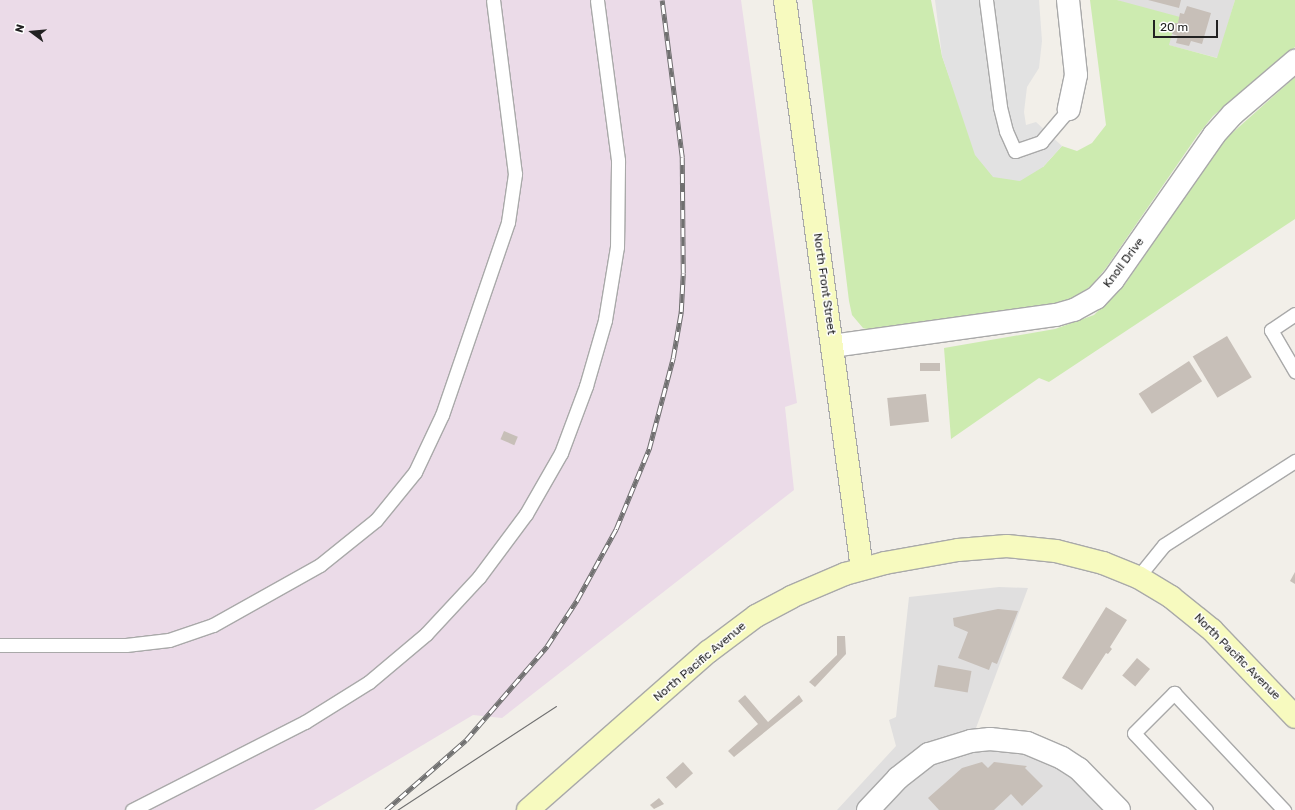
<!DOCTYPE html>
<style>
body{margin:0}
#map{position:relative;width:1295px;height:810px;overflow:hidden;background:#f2efe9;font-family:Rubik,sans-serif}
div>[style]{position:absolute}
.residential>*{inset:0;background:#e0dfdf}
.industrial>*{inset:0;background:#ebdbe8}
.grass>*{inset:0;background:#cdebb0}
.parking>*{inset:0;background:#e2e2e2}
.building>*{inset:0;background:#c7bfb8;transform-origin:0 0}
.roads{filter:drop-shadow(1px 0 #a9a9a9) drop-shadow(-1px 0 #a9a9a9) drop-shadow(0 1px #a9a9a9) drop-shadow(0 -1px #a9a9a9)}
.lane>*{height:13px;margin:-6.5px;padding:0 6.5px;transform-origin:6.5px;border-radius:6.5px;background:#fff}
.street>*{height:22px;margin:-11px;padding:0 11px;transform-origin:11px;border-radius:11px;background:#fff}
.secondary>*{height:22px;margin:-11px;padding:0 11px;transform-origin:11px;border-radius:11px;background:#f7fabf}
.tram>*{height:1px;margin:-0.5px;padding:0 0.5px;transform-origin:0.5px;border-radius:0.5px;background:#707070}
.rail>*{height:4.5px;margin-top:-2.25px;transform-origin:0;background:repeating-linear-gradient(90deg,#fff 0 9px,#707070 0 18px);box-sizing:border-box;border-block:1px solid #707070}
span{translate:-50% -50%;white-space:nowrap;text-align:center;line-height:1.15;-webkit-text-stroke:3px #fff;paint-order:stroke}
.street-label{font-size:12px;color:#222}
.north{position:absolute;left:12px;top:12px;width:40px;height:40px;-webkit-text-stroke:3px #fff;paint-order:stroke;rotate:286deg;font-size:11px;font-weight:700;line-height:16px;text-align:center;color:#222}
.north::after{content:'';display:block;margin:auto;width:14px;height:18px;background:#222;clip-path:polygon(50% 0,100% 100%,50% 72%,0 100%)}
.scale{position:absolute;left:1153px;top:20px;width:65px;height:18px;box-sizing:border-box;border:2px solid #222;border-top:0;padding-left:5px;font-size:12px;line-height:14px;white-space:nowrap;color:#222;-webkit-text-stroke:3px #fff;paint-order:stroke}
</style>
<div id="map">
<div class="residential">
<div style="clip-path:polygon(1117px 0,1235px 0,1218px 58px,1168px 45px,1175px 23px)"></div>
<div style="clip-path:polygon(999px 587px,1028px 588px,976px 728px,976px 750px,1022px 752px,1070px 772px,1107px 810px,837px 810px,896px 746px,889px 720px,896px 717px,909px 597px)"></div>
</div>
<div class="industrial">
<div style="clip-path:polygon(0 0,741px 0,797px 403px,785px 407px,794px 490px,502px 718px,473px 715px,314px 810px,0 810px)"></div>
</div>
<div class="grass">
<div style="clip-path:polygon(812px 0,931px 0,942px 56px,954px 90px,1043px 167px,1062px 146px,1077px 151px,1092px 143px,1106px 125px,1090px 0,1117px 0,1180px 17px,1178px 23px,1175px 23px,1169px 45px,1217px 58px,1235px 0,1295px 0,1295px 47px,1213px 116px,1197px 136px,1106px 268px,1092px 285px,1071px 301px,1044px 310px,879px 333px,863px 328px,852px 315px,849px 301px)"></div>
<div style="clip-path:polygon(1295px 77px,1295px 219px,1049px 382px,1039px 378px,951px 439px,944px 348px,1055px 329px,1094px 315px,1126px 283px,1221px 143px)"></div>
</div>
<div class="parking">
<div style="clip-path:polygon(935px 0,1039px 0,1042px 41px,1039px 68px,1027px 87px,1024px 112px,1026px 125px,1036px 122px,1062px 146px,1043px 167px,1020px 181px,993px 177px,975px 155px,942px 56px)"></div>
</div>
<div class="building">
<div style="clip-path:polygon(1148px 0,1181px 0,1179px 8px)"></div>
<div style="clip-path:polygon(1187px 6px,1211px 13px,1202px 44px,1191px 41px,1189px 46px,1176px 43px,1178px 36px,1172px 34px,1175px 23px,1178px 23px,1180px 13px,1184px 14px)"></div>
<div style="left:1227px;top:336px;width:48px;height:40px;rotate:59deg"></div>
<div style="left:1189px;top:361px;width:24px;height:60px;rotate:57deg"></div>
<div style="left:940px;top:363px;width:8px;height:20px;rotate:90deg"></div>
<div style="left:926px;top:394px;width:28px;height:39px;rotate:84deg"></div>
<div style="left:504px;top:431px;width:15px;height:9px;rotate:23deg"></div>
<div style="clip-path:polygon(1295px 572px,1295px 584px,1290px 581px)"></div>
<div style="clip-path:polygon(1106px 607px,1127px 620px,1110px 647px,1112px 649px,1108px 654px,1106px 653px,1082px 690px,1062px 678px)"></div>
<div style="clip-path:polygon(998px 609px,1018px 611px,997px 664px,992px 662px,989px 670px,958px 658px,968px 632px,954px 626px,953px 618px)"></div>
<div style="clip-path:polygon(837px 636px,845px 636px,846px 654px,815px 687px,809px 682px,837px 655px)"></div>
<div style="left:1137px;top:658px;width:17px;height:23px;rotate:40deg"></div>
<div style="left:938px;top:665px;width:34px;height:22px;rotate:10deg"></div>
<div style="clip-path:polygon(745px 695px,768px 722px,799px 695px,803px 701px,734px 757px,728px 751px,758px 724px,738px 701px)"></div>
<div style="left:683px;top:762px;width:15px;height:23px;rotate:48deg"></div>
<div style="clip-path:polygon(982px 762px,988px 768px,994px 762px,1027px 766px,1025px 768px,1043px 786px,1022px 806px,1011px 794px,994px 810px,939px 810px,928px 798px,962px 768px)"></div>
<div style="clip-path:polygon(659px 798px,664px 804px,654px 809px,650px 805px)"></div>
</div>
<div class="roads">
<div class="lane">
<div style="left:986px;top:0;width:108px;rotate:82.5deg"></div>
<div style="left:1000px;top:107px;width:25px;rotate:76deg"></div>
<div style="left:1006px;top:131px;width:22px;rotate:66deg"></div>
<div style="left:1015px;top:151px;width:28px;rotate:-19deg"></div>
<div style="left:1041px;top:142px;width:43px;rotate:-49.7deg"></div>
<div style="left:1295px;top:314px;width:29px;rotate:146deg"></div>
<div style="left:1271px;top:330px;width:48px;rotate:59.7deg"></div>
<div style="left:1138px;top:577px;width:41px;rotate:-50.9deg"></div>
<div style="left:1164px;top:545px;width:156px;rotate:-32.7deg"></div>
<div style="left:0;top:645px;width:126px"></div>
<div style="left:126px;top:645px;width:43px;rotate:-6.6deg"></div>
<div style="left:169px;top:640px;width:46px;rotate:-18.8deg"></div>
<div style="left:213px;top:625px;width:123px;rotate:-29.3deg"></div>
<div style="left:320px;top:565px;width:72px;rotate:-38.8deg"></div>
<div style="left:376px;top:520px;width:62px;rotate:-50.9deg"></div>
<div style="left:415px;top:472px;width:63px;rotate:-64.7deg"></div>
<div style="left:442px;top:415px;width:204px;rotate:-71.1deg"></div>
<div style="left:508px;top:222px;width:49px;rotate:-81.7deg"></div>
<div style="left:515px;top:174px;width:175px;rotate:-97.2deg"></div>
<div style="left:132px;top:810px;width:194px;rotate:-27deg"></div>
<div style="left:305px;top:722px;width:75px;rotate:-32deg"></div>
<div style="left:369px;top:682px;width:75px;rotate:-40.1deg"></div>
<div style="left:426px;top:634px;width:78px;rotate:-47.1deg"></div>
<div style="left:479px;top:577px;width:79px;rotate:-53.3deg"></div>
<div style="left:526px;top:514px;width:70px;rotate:-60.2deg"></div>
<div style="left:561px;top:453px;width:72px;rotate:-69.5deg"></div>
<div style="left:586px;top:386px;width:69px;rotate:-73.9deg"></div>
<div style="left:605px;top:320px;width:74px;rotate:-80.7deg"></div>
<div style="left:617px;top:247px;width:87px;rotate:-89.3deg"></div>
<div style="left:618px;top:160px;width:161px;rotate:-97.5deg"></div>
<div style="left:1206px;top:810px;width:105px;rotate:-133.1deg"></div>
<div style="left:1134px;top:733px;width:57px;rotate:-45deg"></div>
<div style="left:1174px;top:693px;width:161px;rotate:46.8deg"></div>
</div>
<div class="street">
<div style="left:1068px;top:0;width:75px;rotate:83.9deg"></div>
<div style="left:1076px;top:75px;width:35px;rotate:102deg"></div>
<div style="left:832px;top:346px;width:226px;rotate:-7.9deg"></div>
<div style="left:1056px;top:315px;width:19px;rotate:-16deg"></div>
<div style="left:1074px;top:310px;width:25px;rotate:-29deg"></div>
<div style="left:1096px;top:298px;width:25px;rotate:-47deg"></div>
<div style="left:1113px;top:280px;width:177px;rotate:-55.1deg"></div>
<div style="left:1214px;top:135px;width:28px;rotate:-48deg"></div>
<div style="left:1233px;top:114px;width:82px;rotate:-40.5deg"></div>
<div style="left:868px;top:810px;width:44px;rotate:-46.8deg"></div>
<div style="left:898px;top:778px;width:39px;rotate:-38deg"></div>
<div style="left:929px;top:754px;width:44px;rotate:-17.2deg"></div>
<div style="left:971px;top:741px;width:19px;rotate:-6deg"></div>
<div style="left:990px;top:739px;width:37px;rotate:6deg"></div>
<div style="left:1027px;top:743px;width:38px;rotate:23deg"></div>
<div style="left:1062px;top:758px;width:20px;rotate:33deg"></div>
<div style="left:1079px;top:769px;width:57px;rotate:45.7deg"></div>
</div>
<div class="secondary">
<div style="left:785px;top:0;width:574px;rotate:82.29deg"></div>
<div style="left:528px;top:810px;width:240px;rotate:-41.3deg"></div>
<div style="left:708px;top:652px;width:60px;rotate:-36.9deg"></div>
<div style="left:756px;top:616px;width:40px;rotate:-28deg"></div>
<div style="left:791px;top:597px;width:59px;rotate:-23.1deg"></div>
<div style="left:845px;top:574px;width:41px;rotate:-15.4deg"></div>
<div style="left:885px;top:563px;width:74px;rotate:-10.1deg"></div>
<div style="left:958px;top:550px;width:49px;rotate:-4.7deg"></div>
<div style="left:1007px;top:546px;width:49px;rotate:5.8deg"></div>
<div style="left:1056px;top:551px;width:49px;rotate:14.3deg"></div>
<div style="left:1103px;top:563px;width:38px;rotate:22deg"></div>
<div style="left:1138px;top:577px;width:39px;rotate:31deg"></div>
<div style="left:1171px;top:597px;width:53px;rotate:38.8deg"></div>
<div style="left:1212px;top:630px;width:120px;rotate:46.3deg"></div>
</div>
</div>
<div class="tram">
<div style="left:397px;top:810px;width:190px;rotate:-33.2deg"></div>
</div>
<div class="rail">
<div style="left:386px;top:810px;width:106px;rotate:-41.2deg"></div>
<div style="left:466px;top:740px;width:124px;rotate:-49.2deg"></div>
<div style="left:547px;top:646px;width:55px;rotate:-56.9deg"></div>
<div style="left:577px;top:600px;width:81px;rotate:-61.2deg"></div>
<div style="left:616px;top:529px;width:87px;rotate:-67.6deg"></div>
<div style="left:649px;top:449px;width:94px;rotate:-75.2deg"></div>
<div style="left:673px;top:358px;width:47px;rotate:-80.1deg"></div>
<div style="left:681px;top:312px;width:39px;rotate:-87deg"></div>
<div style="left:683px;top:273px;width:116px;rotate:-90.5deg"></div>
<div style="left:682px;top:157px;width:158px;rotate:-97.3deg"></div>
</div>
<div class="street-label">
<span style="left:1124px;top:263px;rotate:-53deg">Knoll Drive</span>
<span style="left:824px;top:284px;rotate:82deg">North Front Street</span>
<span style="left:1237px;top:657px;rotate:45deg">North Pacific Avenue</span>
<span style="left:700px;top:662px;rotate:-40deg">North Pacific Avenue</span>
</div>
<div class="north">N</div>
<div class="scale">20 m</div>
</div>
